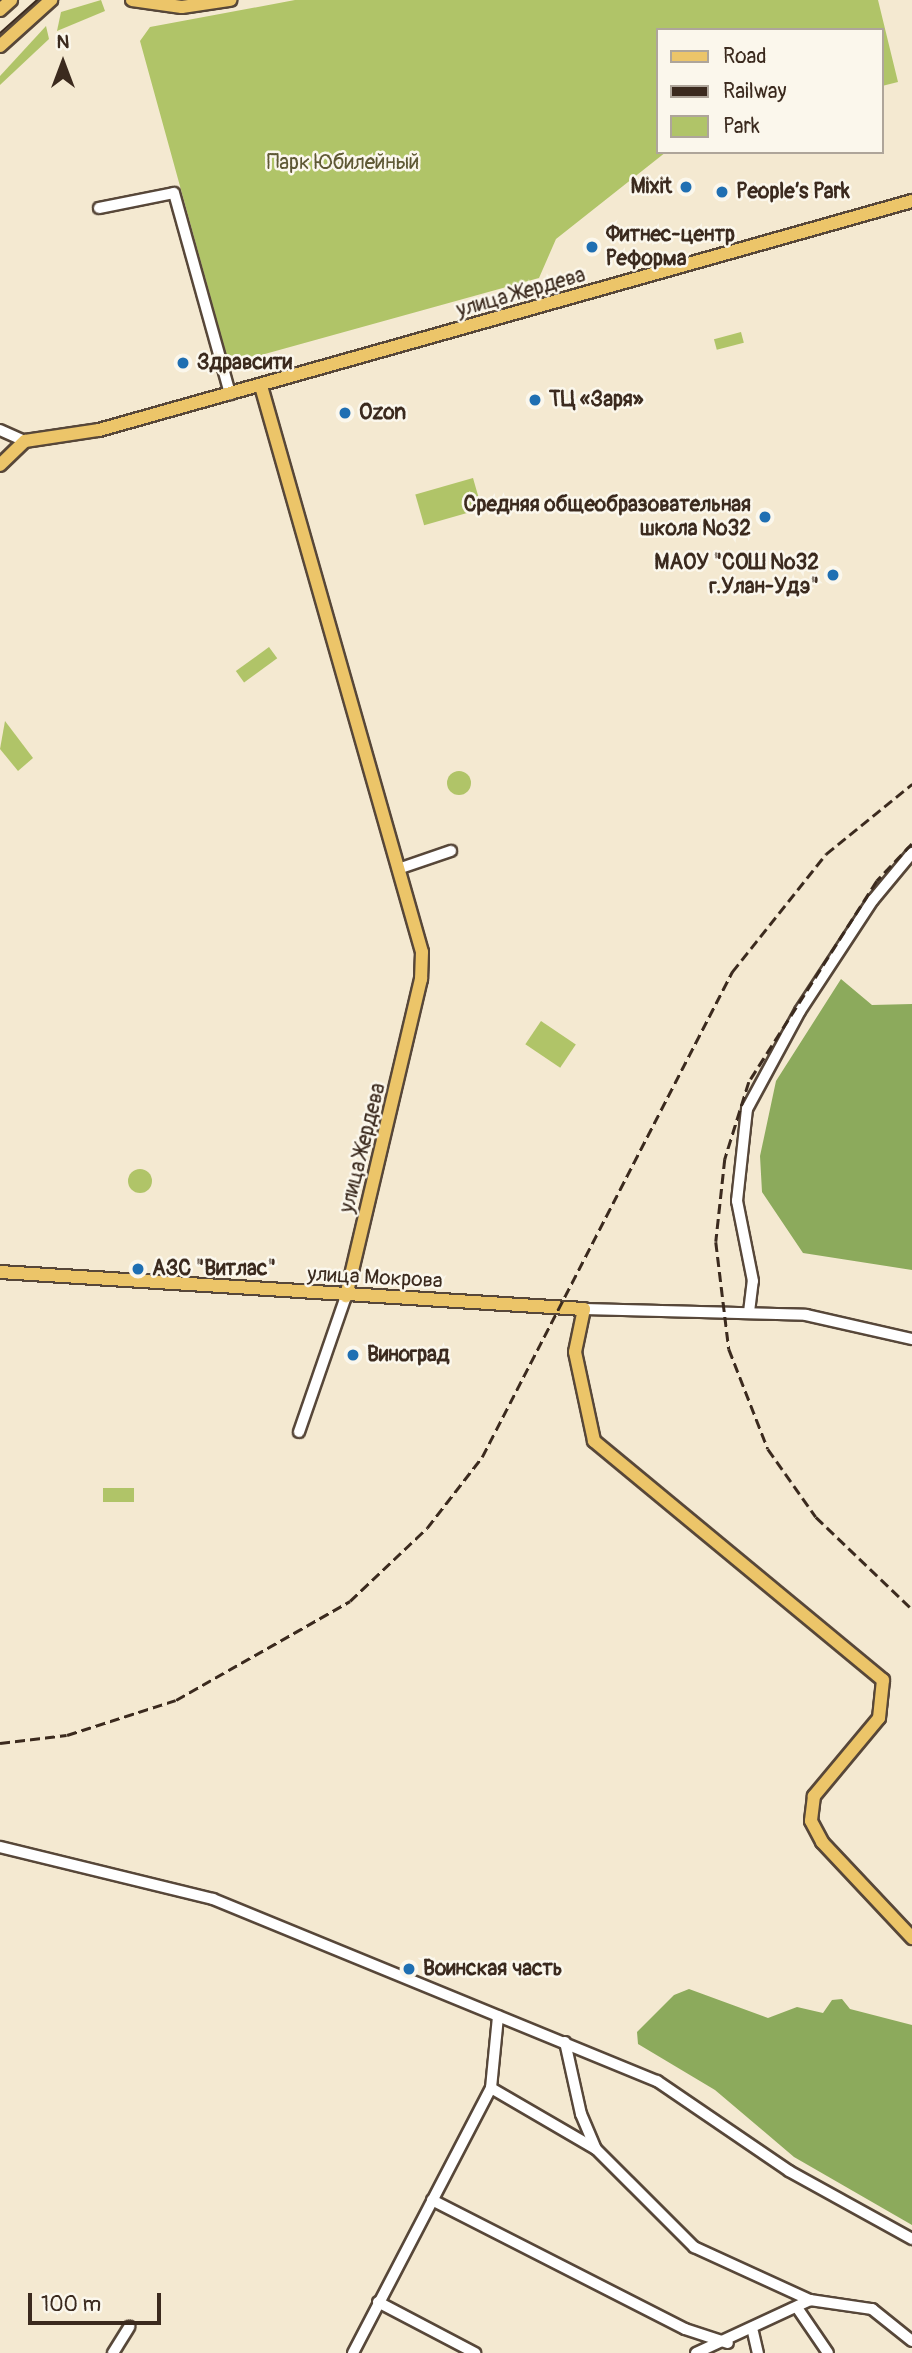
<!DOCTYPE html>
<meta charset="utf-8">
<style>
body{margin:0}
#map{position:relative;width:912px;height:2353px;overflow:hidden;background:#f4e9d1;font-family:Pangolin,sans-serif}
div>[style]{position:absolute}
.green>*{inset:0;background:#b0c468;transform-origin:0 0}
.round{border-radius:50%}
.forest>*{inset:0;background:#8caa5c}
.roads{filter:drop-shadow(2px 0 #574739) drop-shadow(-2px 0 #574739) drop-shadow(0 2px #574739) drop-shadow(0 -2px #574739)}
.minor>*{height:10px;margin:-5px;padding:0 5px;transform-origin:5px;border-radius:5px;background:#fff}
.major>*{height:12px;margin:-6px;padding:0 6px;transform-origin:6px;border-radius:6px;background:#ecc569}
.tram>*{height:2px;margin:-1px;padding:0 1px;transform-origin:1px;border-radius:1px;background:#3b2a1e}
.rail>*{height:2.5px;margin-top:-1.25px;transform-origin:0;background:repeating-linear-gradient(90deg,#3b2a1e 0 10px,transparent 0 15px)}
.dots>*{width:19px;height:19px;translate:-50% -50%;box-sizing:border-box;border:4px solid #fbf7ec;border-radius:50%}
span{translate:-50% -50%;white-space:nowrap;text-align:center;line-height:1.15;-webkit-text-stroke:5px #fbf7ec;paint-order:stroke}
.park-label{font-size:21px;color:#5e5834}
.poi-label{font-size:21px;color:#3b2a1e;font-weight:700}
.right{translate:-100% -50%;text-align:right}
.left{translate:0 -50%;text-align:left}
.street-label{font-size:21px;color:#3b2a1e}
.legend{position:absolute;left:656px;top:28px;width:228px;height:126px;box-sizing:border-box;background:#fbf7ec;border:2px solid #aea59a;margin:0;padding:9px 12px;list-style:none;font-size:21px;color:#3b2a1e}
.legend li{display:flex;align-items:center;gap:14px;height:35px}
.legend b{width:35px;border:2px solid #aea59a}
.north{position:absolute;left:28px;top:28px;width:70px;height:70px;-webkit-text-stroke:5px #fbf7ec;paint-order:stroke;rotate:0deg;font-size:19px;font-weight:700;line-height:28px;text-align:center;color:#3b2a1e}
.north::after{content:'';display:block;margin:auto;width:24px;height:32px;background:#3b2a1e;clip-path:polygon(50% 0,100% 100%,50% 72%,0 100%)}
.scale{position:absolute;left:28px;top:2293px;width:133px;height:32px;box-sizing:border-box;border:4px solid #3b2a1e;border-top:0;padding-left:9px;font-size:21px;line-height:24px;white-space:nowrap;color:#3b2a1e;-webkit-text-stroke:5px #fbf7ec;paint-order:stroke}
</style>
<div id="map">
<div class="green">
<div style="clip-path:polygon(101px 0,105px 11px,57px 31px,61px 12px)"></div>
<div style="clip-path:polygon(295px 0,878px 0,898px 82px,882px 86px,882px 30px,658px 30px,658px 152px,666px 152px,556px 239px,539px 278px,229px 364px,140px 41px,150px 27px)"></div>
<div style="clip-path:polygon(46px 26px,49px 39px,0 85px,0 76px)"></div>
<div style="left:741px;top:332px;width:11px;height:28px;rotate:75deg"></div>
<div style="left:473px;top:478px;width:32px;height:60px;rotate:74deg"></div>
<div style="left:269px;top:647px;width:14px;height:41px;rotate:54deg"></div>
<div style="clip-path:polygon(5px 721px,33px 758px,18px 771px,0 749px)"></div>
<div class="round" style="left:447px;top:771px;width:24px;height:24px"></div>
<div style="left:541px;top:1021px;width:42px;height:28px;rotate:34deg"></div>
<div class="round" style="left:128px;top:1169px;width:24px;height:24px"></div>
<div style="left:103px;top:1488px;width:31px;height:14px"></div>
</div>
<div class="forest">
<div style="clip-path:polygon(841px 979px,872px 1005px,912px 1004px,912px 1270px,803px 1253px,762px 1192px,760px 1156px,776px 1081px)"></div>
<div style="clip-path:polygon(689px 1989px,768px 2018px,797px 2007px,823px 2013px,832px 2000px,842px 1999px,850px 2009px,912px 2025px,912px 2225px,794px 2157px,715px 2090px,638px 2044px,637px 2032px,674px 1995px)"></div>
</div>
<div class="roads">
<div class="minor">
<div style="left:99px;top:208px;width:76px;rotate:-11.3deg"></div>
<div style="left:174px;top:193px;width:209px;rotate:74.4deg"></div>
<div style="left:0;top:430px;width:27px;rotate:24deg"></div>
<div style="left:398px;top:869px;width:56px;rotate:-18.8deg"></div>
<div style="left:584px;top:1309px;width:222px;rotate:1.5deg"></div>
<div style="left:806px;top:1315px;width:109px;rotate:12.8deg"></div>
<div style="left:749px;top:1312px;width:31px;rotate:-83deg"></div>
<div style="left:753px;top:1281px;width:82px;rotate:-101.3deg"></div>
<div style="left:737px;top:1201px;width:93px;rotate:-83.8deg"></div>
<div style="left:747px;top:1109px;width:111px;rotate:-61.6deg"></div>
<div style="left:800px;top:1011px;width:133px;rotate:-56.7deg"></div>
<div style="left:873px;top:900px;width:61px;rotate:-50.3deg"></div>
<div style="left:299px;top:1432px;width:144px;rotate:-70.9deg"></div>
<div style="left:0;top:1847px;width:219px;rotate:13.7deg"></div>
<div style="left:213px;top:1899px;width:480px;rotate:22.3deg"></div>
<div style="left:657px;top:2081px;width:160px;rotate:34.3deg"></div>
<div style="left:789px;top:2171px;width:141px;rotate:28.9deg"></div>
<div style="left:565px;top:2042px;width:74px;rotate:77.5deg"></div>
<div style="left:581px;top:2114px;width:38px;rotate:67deg"></div>
<div style="left:491px;top:2088px;width:121px;rotate:30.2deg"></div>
<div style="left:596px;top:2149px;width:139px;rotate:45deg"></div>
<div style="left:694px;top:2247px;width:128px;rotate:24.6deg"></div>
<div style="left:810px;top:2300px;width:63px;rotate:8.3deg"></div>
<div style="left:872px;top:2309px;width:51px;rotate:38.7deg"></div>
<div style="left:432px;top:2200px;width:284px;rotate:27deg"></div>
<div style="left:685px;top:2329px;width:45px;rotate:18deg"></div>
<div style="left:378px;top:2302px;width:110px;rotate:27.7deg"></div>
<div style="left:798px;top:2309px;width:53px;rotate:55.7deg"></div>
<div style="left:753px;top:2332px;width:22px;rotate:77deg"></div>
<div style="left:113px;top:2353px;width:31px;rotate:-58deg"></div>
<div style="left:353px;top:2353px;width:299px;rotate:-62.5deg"></div>
<div style="left:491px;top:2088px;width:72px;rotate:-84.4deg"></div>
<div style="left:696px;top:2353px;width:126px;rotate:-24.9deg"></div>
</div>
<div class="major">
<div style="left:132px;top:0;width:50px;rotate:8deg"></div>
<div style="left:182px;top:7px;width:49px;rotate:-8.3deg"></div>
<div style="left:0;top:10px;width:15px;rotate:-42deg"></div>
<div style="left:0;top:46px;width:69px;rotate:-42deg"></div>
<div style="left:261px;top:386px;width:588px;rotate:74.12deg"></div>
<div style="left:422px;top:952px;width:27px;rotate:92deg"></div>
<div style="left:421px;top:979px;width:326px;rotate:103.3deg"></div>
<div style="left:0;top:465px;width:35px;rotate:-44deg"></div>
<div style="left:25px;top:441px;width:75px;rotate:-8.5deg"></div>
<div style="left:99px;top:430px;width:845px;rotate:-15.73deg"></div>
<div style="left:0;top:1272px;width:585px;rotate:3.63deg"></div>
<div style="left:584px;top:1309px;width:44px;rotate:101.8deg"></div>
<div style="left:575px;top:1352px;width:91px;rotate:77.9deg"></div>
<div style="left:594px;top:1441px;width:375px;rotate:39.6deg"></div>
<div style="left:883px;top:1680px;width:38px;rotate:96deg"></div>
<div style="left:879px;top:1718px;width:102px;rotate:129.8deg"></div>
<div style="left:814px;top:1796px;width:25px;rotate:97deg"></div>
<div style="left:811px;top:1821px;width:24px;rotate:62deg"></div>
<div style="left:822px;top:1842px;width:132px;rotate:46.8deg"></div>
</div>
</div>
<div class="tram">
<div style="left:0;top:33px;width:50px;rotate:-41.7deg"></div>
</div>
<div class="rail">
<div style="left:912px;top:844px;width:51px;rotate:133.4deg"></div>
<div style="left:877px;top:881px;width:238px;rotate:122.5deg"></div>
<div style="left:749px;top:1082px;width:81px;rotate:107.3deg"></div>
<div style="left:725px;top:1159px;width:83px;rotate:96.2deg"></div>
<div style="left:716px;top:1242px;width:108px;rotate:83.1deg"></div>
<div style="left:729px;top:1349px;width:107px;rotate:68.7deg"></div>
<div style="left:768px;top:1449px;width:83px;rotate:54.8deg"></div>
<div style="left:816px;top:1517px;width:133px;rotate:43.8deg"></div>
<div style="left:0;top:1743px;width:67px;rotate:-6.8deg"></div>
<div style="left:67px;top:1735px;width:114px;rotate:-17.8deg"></div>
<div style="left:176px;top:1700px;width:200px;rotate:-29.6deg"></div>
<div style="left:350px;top:1601px;width:106px;rotate:-43.5deg"></div>
<div style="left:427px;top:1528px;width:90px;rotate:-52.2deg"></div>
<div style="left:482px;top:1457px;width:546px;rotate:-62.73deg"></div>
<div style="left:732px;top:972px;width:151px;rotate:-51.5deg"></div>
<div style="left:826px;top:854px;width:111px;rotate:-39.1deg"></div>
</div>
<div class="dots">
<div style="left:686px;top:187px;background:#1f6fb2"></div>
<div style="left:722px;top:192px;background:#1f6fb2"></div>
<div style="left:592px;top:247px;background:#1f6fb2"></div>
<div style="left:183px;top:363px;background:#1f6fb2"></div>
<div style="left:535px;top:400px;background:#1f6fb2"></div>
<div style="left:345px;top:413px;background:#1f6fb2"></div>
<div style="left:765px;top:517px;background:#1f6fb2"></div>
<div style="left:833px;top:575px;background:#1f6fb2"></div>
<div style="left:138px;top:1269px;background:#1f6fb2"></div>
<div style="left:353px;top:1355px;background:#1f6fb2"></div>
<div style="left:409px;top:1969px;background:#1f6fb2"></div>
</div>
<div class="park-label">
<span style="left:343px;top:163px">Парк Юбилейный</span>
</div>
<div class="poi-label">
<span class="right" style="left:672px;top:187px">Mixit</span>
<span class="left" style="left:736px;top:192px">People’s Park</span>
<span class="left" style="left:606px;top:247px">Фитнес-центр<br>Реформа</span>
<span class="left" style="left:197px;top:363px">Здравсити</span>
<span class="left" style="left:549px;top:400px">ТЦ «Заря»</span>
<span class="left" style="left:359px;top:413px">Ozon</span>
<span class="right" style="left:751px;top:517px">Средняя общеобразовательная<br>школа №32</span>
<span class="right" style="left:819px;top:575px">МАОУ "СОШ №32<br>г.Улан-Удэ"</span>
<span class="left" style="left:152px;top:1269px">АЗС "Витлас"</span>
<span class="left" style="left:367px;top:1355px">Виноград</span>
<span class="left" style="left:423px;top:1969px">Воинская часть</span>
</div>
<div class="street-label">
<span style="left:521px;top:293px;rotate:-16deg">улица Жердева</span>
<span style="left:363px;top:1148px;rotate:-76deg">улица Жердева</span>
<span style="left:375px;top:1278px;rotate:3deg">улица Мокрова</span>
</div>
<ul class="legend">
<li><b style="height:9px;background:#ecc569"></b>Road</li>
<li><b style="height:9px;background:#3b2a1e"></b>Railway</li>
<li><b style="height:19px;background:#b0c468"></b>Park</li>
</ul>
<div class="north">N</div>
<div class="scale">100 m</div>
</div>
